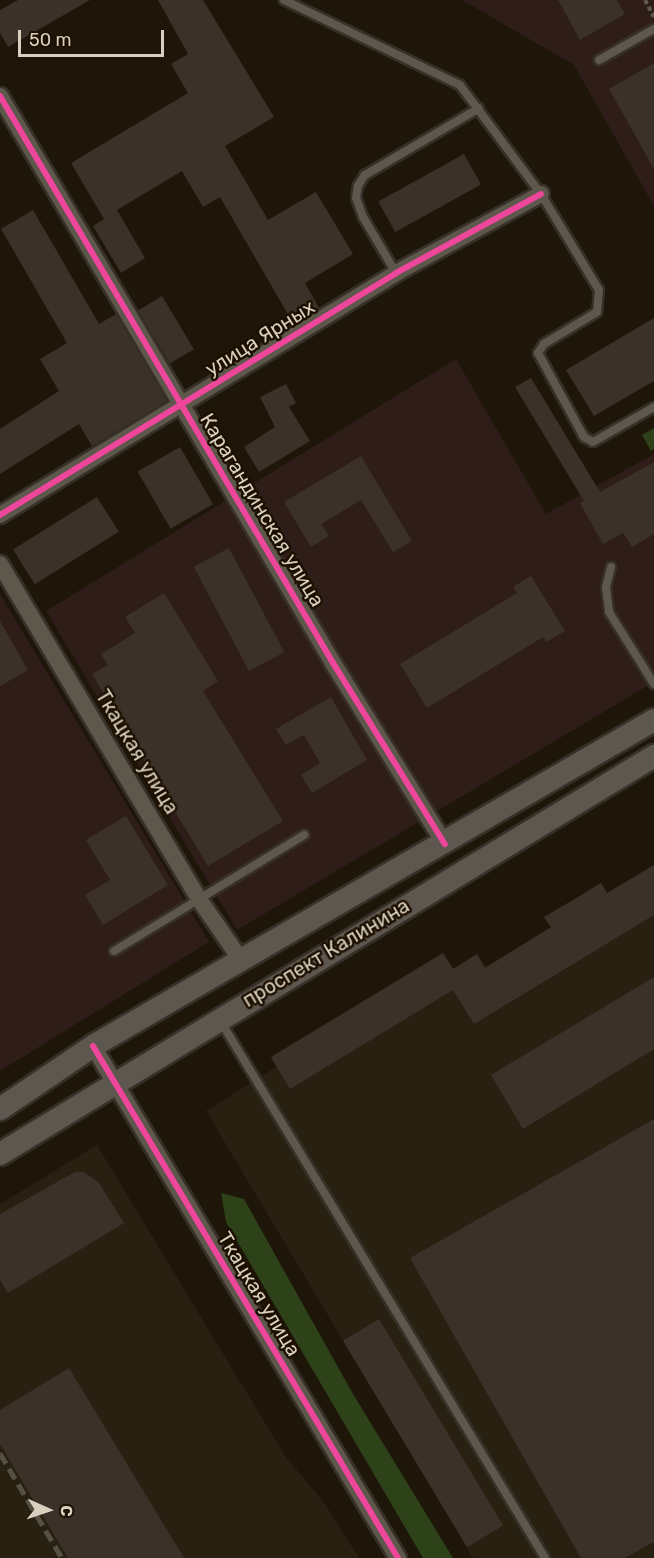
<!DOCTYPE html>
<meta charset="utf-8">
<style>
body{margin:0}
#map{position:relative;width:654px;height:1558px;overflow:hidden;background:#1e1609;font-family:Rubik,sans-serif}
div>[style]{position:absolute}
.commercial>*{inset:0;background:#2e1d18}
.industrial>*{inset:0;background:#282011}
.green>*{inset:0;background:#2e401a}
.forest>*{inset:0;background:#2e4219}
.building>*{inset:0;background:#3b3129;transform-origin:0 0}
.path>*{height:4px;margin-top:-2px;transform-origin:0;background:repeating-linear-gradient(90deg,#5f584f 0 4.5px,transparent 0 7.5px)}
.roads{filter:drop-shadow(2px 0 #373028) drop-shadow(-2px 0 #373028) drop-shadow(0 2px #373028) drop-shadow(0 -2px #373028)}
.lane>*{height:8px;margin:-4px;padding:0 4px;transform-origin:4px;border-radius:4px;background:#5d574c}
.street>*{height:16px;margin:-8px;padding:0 8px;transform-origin:8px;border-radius:8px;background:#5d574c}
.secondary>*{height:22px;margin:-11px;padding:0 11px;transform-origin:11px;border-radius:11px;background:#5d574f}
.rail>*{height:4.5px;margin-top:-2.25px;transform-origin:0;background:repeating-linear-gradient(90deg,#555044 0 12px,transparent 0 18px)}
.cycleway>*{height:6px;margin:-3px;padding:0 3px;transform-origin:3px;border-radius:3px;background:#ed469a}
span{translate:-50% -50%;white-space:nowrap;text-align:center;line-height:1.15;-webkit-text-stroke:5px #1d1000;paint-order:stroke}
.street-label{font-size:20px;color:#d9d0c0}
.north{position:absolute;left:18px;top:1480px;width:60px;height:60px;-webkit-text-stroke:4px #1d1000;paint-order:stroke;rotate:93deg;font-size:16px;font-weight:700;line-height:24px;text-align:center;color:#d9d0c0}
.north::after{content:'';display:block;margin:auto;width:21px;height:27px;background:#d9d0c0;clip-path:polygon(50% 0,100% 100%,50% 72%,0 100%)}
.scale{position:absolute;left:18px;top:30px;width:146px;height:27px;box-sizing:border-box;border:3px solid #d9d0c0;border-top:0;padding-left:8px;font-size:18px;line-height:21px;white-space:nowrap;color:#d9d0c0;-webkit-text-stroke:4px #1d1000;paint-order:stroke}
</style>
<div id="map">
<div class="commercial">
<div style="clip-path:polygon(462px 0,654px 0,654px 206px,574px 65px)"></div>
<div style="clip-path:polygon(456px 359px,546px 514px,654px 454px,654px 682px,237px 930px,46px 611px)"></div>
<div style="clip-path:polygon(0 594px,209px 942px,0 1071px)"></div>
</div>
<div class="industrial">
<div style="clip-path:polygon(654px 865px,654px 1558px,473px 1558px,206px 1111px,276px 1067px,271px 1057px,443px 953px,453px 969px,477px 954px,485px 967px,551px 928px,544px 917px,573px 900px,601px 883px,608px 893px)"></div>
<div style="clip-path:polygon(97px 1145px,285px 1456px,323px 1501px,359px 1558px,0 1558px,0 1204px)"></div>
</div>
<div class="green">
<div style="clip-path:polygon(654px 428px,654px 449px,651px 451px,642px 435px)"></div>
</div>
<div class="forest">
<div style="clip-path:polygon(221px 1193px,244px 1199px,353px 1394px,453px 1558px,423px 1558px,226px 1222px)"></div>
</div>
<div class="building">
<div style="clip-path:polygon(18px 0,90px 0,8px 47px,0 33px,0 10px)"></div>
<div style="clip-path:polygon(158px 0,203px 0,274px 117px,225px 146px,268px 220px,316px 192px,353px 254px,305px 283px,319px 308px,293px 323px,220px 197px,203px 207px,182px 171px,117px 210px,145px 258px,121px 273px,93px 226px,104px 219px,71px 163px,188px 93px,171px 64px,188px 54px)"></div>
<div style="clip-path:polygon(558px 0,617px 0,625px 14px,580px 40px)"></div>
<div style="clip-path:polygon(654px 63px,654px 169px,609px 89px)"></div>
<div style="left:464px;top:154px;width:35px;height:98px;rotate:61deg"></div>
<div style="clip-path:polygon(33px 210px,99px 324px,116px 314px,167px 401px,92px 446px,79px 424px,0 474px,0 429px,59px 391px,40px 359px,67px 343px,1px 229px)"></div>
<div style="left:162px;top:296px;width:62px;height:28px;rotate:59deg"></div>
<div style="clip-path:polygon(654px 318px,654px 381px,594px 416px,566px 370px)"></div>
<div style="clip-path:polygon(531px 378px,600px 492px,654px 462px,654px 534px,632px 547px,623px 533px,603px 544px,580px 503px,584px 501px,515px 387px)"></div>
<div style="clip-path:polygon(286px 384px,296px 403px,289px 407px,310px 441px,259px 472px,244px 447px,275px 427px,260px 397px)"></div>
<div style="left:180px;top:447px;width:66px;height:49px;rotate:60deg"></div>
<div style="clip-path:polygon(361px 456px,412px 541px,393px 552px,361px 500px,321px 524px,329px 536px,311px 547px,284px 502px)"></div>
<div style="left:97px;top:497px;width:41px;height:99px;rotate:58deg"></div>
<div style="left:229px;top:548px;width:118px;height:40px;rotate:62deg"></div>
<div style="clip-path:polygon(531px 576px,565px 631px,546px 642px,543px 637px,427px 708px,400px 664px,517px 593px,513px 587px)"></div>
<div style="clip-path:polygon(164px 593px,218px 681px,203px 691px,283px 821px,208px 866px,92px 674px,108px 665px,101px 654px,135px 633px,125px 617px)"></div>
<div style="clip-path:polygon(0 621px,28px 670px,0 686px)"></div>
<div style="clip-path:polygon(331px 697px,367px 760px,312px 793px,301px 775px,320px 763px,304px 735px,286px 745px,276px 729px)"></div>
<div style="clip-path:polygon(126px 816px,168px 885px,103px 925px,85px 895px,110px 880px,86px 840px)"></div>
<div style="clip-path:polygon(654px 865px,654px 915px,474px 1024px,453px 990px,290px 1089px,271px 1057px,443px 953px,453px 969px,477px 954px,485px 968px,551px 927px,544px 917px,573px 900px,601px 883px,607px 893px)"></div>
<div style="clip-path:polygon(654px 977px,654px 1049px,523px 1129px,491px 1075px)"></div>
<div style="clip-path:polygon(654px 1119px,654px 1542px,625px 1558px,581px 1558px,410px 1258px)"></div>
<div style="clip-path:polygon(75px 1172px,84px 1172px,99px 1183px,124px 1223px,8px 1293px,0 1280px,0 1214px)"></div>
<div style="left:379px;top:1319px;width:241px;height:42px;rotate:59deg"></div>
<div style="clip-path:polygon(69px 1368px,184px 1558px,68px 1558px,0 1444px,0 1410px)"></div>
</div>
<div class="path">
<div style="left:645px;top:0;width:19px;rotate:62deg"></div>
</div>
<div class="roads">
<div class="lane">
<div style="left:284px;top:0;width:195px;rotate:25.8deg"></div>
<div style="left:460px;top:85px;width:136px;rotate:53.4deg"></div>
<div style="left:541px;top:194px;width:112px;rotate:58.9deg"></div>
<div style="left:599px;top:290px;width:22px;rotate:95deg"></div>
<div style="left:597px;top:312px;width:62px;rotate:148.9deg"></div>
<div style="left:544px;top:344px;width:11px;rotate:124deg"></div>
<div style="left:538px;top:353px;width:96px;rotate:61.3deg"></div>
<div style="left:584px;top:437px;width:10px;rotate:29deg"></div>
<div style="left:593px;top:442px;width:70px;rotate:-29.8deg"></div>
<div style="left:599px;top:60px;width:63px;rotate:-29.4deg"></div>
<div style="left:396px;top:273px;width:65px;rotate:-120.5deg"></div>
<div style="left:363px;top:217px;width:20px;rotate:-110deg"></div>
<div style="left:356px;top:198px;width:12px;rotate:-81deg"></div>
<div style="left:358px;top:186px;width:13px;rotate:-58deg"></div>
<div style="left:365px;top:175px;width:132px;rotate:-30.4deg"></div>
<div style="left:611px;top:567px;width:21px;rotate:104deg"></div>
<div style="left:606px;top:587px;width:25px;rotate:83deg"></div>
<div style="left:609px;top:612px;width:85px;rotate:58deg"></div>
<div style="left:114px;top:951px;width:223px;rotate:-31.4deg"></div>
<div style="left:221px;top:1022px;width:626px;rotate:58.85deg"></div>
</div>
<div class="street">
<div style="left:0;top:96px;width:658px;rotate:59.57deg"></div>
<div style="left:333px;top:663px;width:213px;rotate:58.3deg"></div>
<div style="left:0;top:515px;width:464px;rotate:-31.4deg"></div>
<div style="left:396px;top:273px;width:165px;rotate:-28.6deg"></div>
<div style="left:0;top:564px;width:390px;rotate:59.3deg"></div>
<div style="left:199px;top:899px;width:74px;rotate:55.5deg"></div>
<div style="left:93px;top:1046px;width:596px;rotate:59.22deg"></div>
</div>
<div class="secondary">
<div style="left:0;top:1109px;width:112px;rotate:-34.1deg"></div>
<div style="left:93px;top:1046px;width:649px;rotate:-30.16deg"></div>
<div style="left:0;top:1154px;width:766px;rotate:-31.32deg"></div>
</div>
</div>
<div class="rail">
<div style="left:0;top:1453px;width:122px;rotate:59.4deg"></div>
</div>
<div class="cycleway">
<div style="left:0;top:96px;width:658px;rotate:59.57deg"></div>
<div style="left:333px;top:663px;width:213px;rotate:58.3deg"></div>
<div style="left:0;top:515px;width:464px;rotate:-31.4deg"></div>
<div style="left:396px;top:273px;width:165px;rotate:-28.6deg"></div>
<div style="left:93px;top:1046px;width:596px;rotate:59.22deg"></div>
</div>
<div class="street-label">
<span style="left:260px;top:338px;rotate:-32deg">улица Ярных</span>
<span style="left:262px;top:510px;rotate:59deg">Карагандинская улица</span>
<span style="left:137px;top:752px;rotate:59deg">Ткацкая улица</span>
<span style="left:326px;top:953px;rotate:-31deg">проспект Калинина</span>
<span style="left:259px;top:1294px;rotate:59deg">Ткацкая улица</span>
</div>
<div class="north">С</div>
<div class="scale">50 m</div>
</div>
